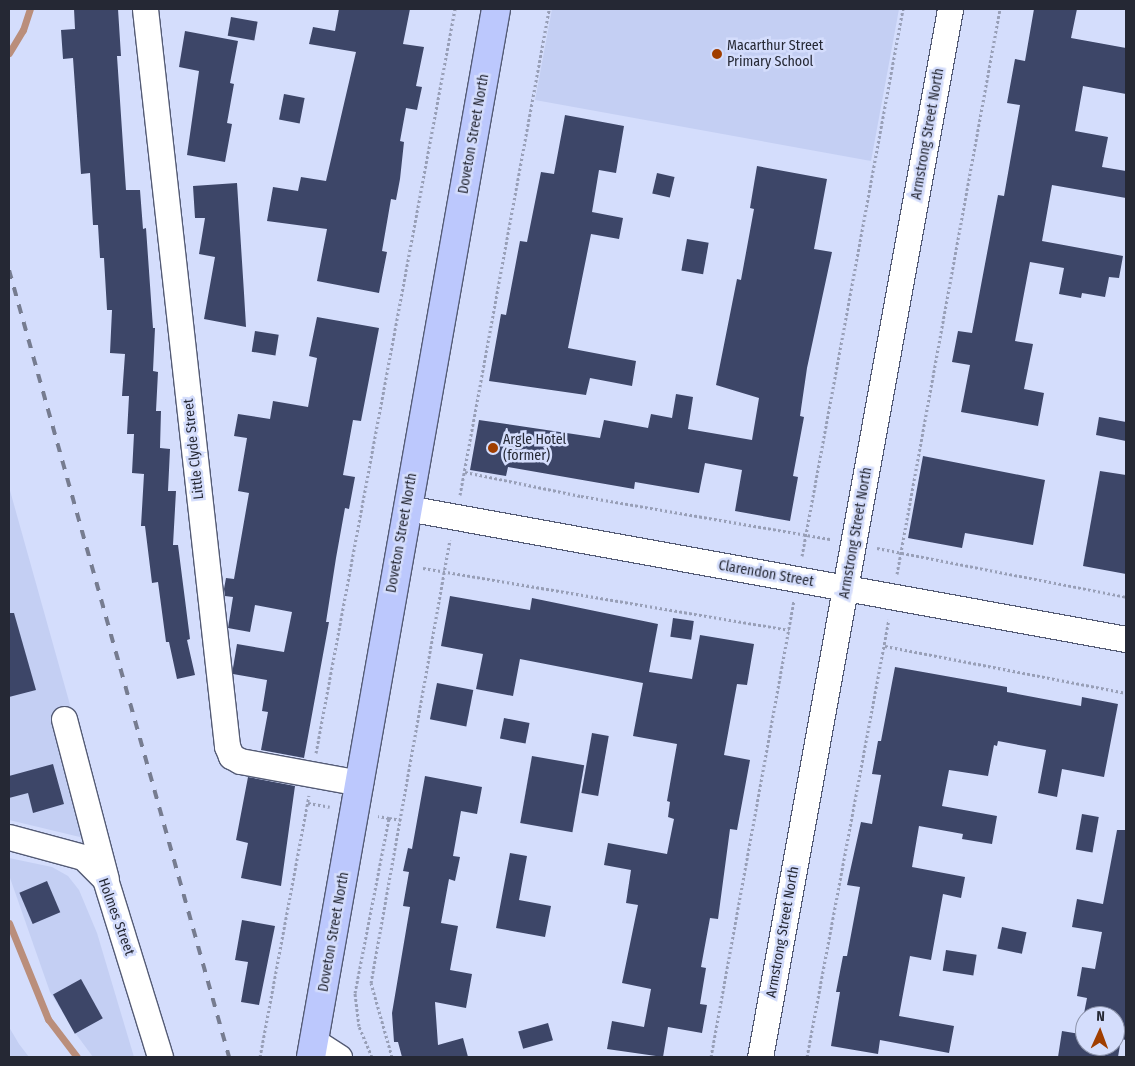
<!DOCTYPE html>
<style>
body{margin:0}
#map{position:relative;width:1135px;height:1066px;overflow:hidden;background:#d4ddfc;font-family:"Fira Sans Condensed",sans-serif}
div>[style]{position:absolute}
.built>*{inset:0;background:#c4cff3}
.stream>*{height:7px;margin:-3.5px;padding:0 3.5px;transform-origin:3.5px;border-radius:3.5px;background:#ba8e7b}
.building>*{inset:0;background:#3d4668;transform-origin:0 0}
.path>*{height:3px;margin-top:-1.5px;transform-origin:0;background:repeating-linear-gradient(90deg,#989fb7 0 2.5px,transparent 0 5px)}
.roads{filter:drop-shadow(1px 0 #545b75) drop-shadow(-1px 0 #545b75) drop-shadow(0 1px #545b75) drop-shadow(0 -1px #545b75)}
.minor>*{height:25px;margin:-12.5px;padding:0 12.5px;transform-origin:12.5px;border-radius:12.5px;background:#fff}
.major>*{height:28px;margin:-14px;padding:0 14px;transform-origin:14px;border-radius:14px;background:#bcc8fd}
.rail>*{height:4px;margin-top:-2px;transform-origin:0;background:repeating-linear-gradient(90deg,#767c90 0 9px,transparent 0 18px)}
.dots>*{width:14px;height:14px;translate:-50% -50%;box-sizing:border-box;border:2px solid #d4ddfc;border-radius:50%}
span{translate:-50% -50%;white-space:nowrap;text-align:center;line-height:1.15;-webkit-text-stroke:5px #d4ddfc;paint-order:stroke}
.poi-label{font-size:14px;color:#252834}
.left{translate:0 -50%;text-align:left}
.street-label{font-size:14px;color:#252834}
.frame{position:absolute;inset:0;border:10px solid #252834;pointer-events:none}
.north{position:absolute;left:1075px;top:1006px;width:50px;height:50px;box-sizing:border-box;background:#d4ddfc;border:1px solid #8e95ac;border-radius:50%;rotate:2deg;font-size:14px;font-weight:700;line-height:20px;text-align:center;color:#252834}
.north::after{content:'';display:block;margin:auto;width:18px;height:22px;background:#a03e00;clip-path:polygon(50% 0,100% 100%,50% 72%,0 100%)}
</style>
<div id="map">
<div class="built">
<div style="clip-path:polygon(552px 9px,899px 9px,871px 161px,535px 100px)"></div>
<div style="clip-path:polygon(9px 487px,109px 844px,9px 820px)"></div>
<div style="clip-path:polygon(9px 858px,52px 867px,68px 876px,79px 890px,97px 933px,134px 1057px,93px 1057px,76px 1034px,50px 992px,9px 875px)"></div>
<div style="clip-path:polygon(9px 1027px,19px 1044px,29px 1057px,9px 1057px)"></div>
</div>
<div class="stream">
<div style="left:9px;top:53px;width:27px;rotate:-59deg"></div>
<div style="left:23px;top:30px;width:22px;rotate:-72deg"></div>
<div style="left:9px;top:923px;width:104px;rotate:67.9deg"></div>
<div style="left:48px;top:1019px;width:48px;rotate:52.7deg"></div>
</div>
<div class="building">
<div style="clip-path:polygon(74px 9px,118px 9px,121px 56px,117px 56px,126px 190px,140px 190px,143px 229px,146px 228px,153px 328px,155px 328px,153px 371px,158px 372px,156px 411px,161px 411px,160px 448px,170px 449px,168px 491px,176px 491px,173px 545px,178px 545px,190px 639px,187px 640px,195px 675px,177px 679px,169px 642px,166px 642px,158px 582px,152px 583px,145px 526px,141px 526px,144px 474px,132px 473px,134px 434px,127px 434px,129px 396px,122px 396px,125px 354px,110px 353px,112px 310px,107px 310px,104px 258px,100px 258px,98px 225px,93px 225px,90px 173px,81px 174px,73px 58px,63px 59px,61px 30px,75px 29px)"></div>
<div style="clip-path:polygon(339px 9px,410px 9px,403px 44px,424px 47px,416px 86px,422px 87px,417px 110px,406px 108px,400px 141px,404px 142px,400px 179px,396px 200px,391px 199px,382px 251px,387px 252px,379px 293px,317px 281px,327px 229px,267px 221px,273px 187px,298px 191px,301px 177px,326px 181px,356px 52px,309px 44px,313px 27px,335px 31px)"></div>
<div style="clip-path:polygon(1034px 9px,1077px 9px,1071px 38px,1126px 48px,1126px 94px,1083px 86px,1075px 131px,1108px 137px,1102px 167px,1126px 171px,1126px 198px,1052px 185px,1042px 241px,1123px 256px,1119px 278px,1109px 277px,1105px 297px,1082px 293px,1081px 298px,1059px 294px,1064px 268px,1030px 262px,1015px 341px,1033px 344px,1024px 389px,1044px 393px,1038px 426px,961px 412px,970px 365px,952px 362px,958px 331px,972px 333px,998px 195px,1004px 196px,1020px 105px,1007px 103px,1015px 59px,1025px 61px)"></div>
<div style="left:231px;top:17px;width:27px;height:19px;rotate:10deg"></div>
<div style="clip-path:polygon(185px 31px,238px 41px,230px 83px,234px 84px,227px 123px,232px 124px,225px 162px,187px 155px,199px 71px,179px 67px)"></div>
<div style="left:284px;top:94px;width:21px;height:26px;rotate:11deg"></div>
<div style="clip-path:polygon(565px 115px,624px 126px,616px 173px,599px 170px,592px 212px,623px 218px,619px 239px,591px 234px,568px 348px,636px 361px,632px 386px,590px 378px,586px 395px,489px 381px,501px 314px,506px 315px,520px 241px,527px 242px,541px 172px,554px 174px)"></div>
<div style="clip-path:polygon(757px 166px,827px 179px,814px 249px,832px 252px,807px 368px,800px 416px,804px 417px,793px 476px,798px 477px,790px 521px,735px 511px,742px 470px,705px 463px,699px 493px,635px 482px,634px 489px,508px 467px,506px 476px,470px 470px,479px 420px,600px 438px,604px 420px,648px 428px,651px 414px,672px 418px,676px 394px,693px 397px,688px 429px,752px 440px,759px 398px,716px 385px,737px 279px,741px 280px,754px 209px,750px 208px)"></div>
<div style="left:657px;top:173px;width:18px;height:21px;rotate:13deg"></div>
<div style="clip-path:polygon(237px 183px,244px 293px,246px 327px,204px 319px,215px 257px,199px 254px,205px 218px,195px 218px,193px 186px)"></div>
<div style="left:687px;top:239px;width:22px;height:32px;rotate:10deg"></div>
<div style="clip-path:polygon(317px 317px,379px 328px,361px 421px,353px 420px,343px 475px,355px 477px,349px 509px,345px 508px,336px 558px,326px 622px,329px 622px,304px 758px,261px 750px,268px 712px,262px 711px,267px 680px,233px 674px,233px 668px,237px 644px,284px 652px,292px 612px,255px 605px,250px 632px,228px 628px,233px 597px,225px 596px,224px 589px,226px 578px,234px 579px,249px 493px,238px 491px,247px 438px,234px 436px,238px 414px,270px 419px,273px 401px,308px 407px,317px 358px,309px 356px)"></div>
<div style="left:255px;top:331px;width:24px;height:21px;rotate:9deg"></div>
<div style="clip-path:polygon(1099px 417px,1126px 422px,1126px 441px,1096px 435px)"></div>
<div style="clip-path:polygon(923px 456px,1045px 480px,1033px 545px,965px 533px,962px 548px,908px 538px)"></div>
<div style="clip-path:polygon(1100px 471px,1126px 475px,1126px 574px,1083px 566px)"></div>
<div style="clip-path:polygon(450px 596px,530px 610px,532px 598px,658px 624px,649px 672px,692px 679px,700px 635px,754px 644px,747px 685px,737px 684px,724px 755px,750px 760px,737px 830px,730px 829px,718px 919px,710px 918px,701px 967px,706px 968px,700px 1004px,707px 1005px,702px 1033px,668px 1027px,663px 1057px,607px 1049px,612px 1021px,644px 1027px,651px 989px,622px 983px,638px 905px,626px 903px,631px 870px,604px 865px,608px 843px,667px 854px,674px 819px,668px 817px,670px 802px,667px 801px,677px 744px,633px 736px,643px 683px,520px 659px,513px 696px,476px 689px,483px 654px,441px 646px)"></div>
<div style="clip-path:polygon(9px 613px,14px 613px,36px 690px,9px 697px)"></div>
<div style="left:673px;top:618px;width:21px;height:19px;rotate:8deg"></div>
<div style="clip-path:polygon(895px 667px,1007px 687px,1007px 692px,1081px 706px,1082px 697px,1118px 704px,1104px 777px,1062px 769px,1057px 797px,1038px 793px,1046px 750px,998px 741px,997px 746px,994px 745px,988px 776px,949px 770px,942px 806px,997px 816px,992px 844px,962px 839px,963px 834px,919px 826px,912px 867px,965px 877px,961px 898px,943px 894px,931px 960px,910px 956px,899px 1016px,954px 1026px,949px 1053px,880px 1040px,878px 1054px,831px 1046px,840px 992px,836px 992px,843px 956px,847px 956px,860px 887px,847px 885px,861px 822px,872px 824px,881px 775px,872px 774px,878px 741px,881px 741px)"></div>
<div style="left:437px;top:683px;width:37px;height:37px;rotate:11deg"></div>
<div style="left:504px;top:718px;width:26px;height:21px;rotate:11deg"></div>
<div style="left:592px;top:733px;width:17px;height:61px;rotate:10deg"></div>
<div style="left:532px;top:756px;width:53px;height:68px;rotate:10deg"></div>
<div style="clip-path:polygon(53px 764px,64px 804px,33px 813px,28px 793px,9px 798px,9px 776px)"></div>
<div style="clip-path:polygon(425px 776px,482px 787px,477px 814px,461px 811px,453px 856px,460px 857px,455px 881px,449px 879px,441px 923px,458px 926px,450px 970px,472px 974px,466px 1008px,435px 1002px,438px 1045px,463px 1038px,468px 1057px,402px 1057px,398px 1042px,394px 1042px,392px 1013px,410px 907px,403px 906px,409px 872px,403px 871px,408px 848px,412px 849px)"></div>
<div style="clip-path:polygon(248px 777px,295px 786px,281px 886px,241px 878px,248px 843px,236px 840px)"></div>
<div style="left:1082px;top:814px;width:17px;height:36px;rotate:10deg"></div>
<div style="clip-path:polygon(evenodd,1117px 830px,1126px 830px,1126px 1040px,1121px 1039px,1118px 1057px,1058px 1057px,1062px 1031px,1080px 1034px,1087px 998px,1077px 996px,1082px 967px,1095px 969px,1102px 932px,1072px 927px,1077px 899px,1103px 904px,1117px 830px,1085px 1016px,1115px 1016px,1115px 1046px,1085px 1046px,1085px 1016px)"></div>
<div style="clip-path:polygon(510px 853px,527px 856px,519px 900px,551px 906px,545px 937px,496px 928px)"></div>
<div style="left:47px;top:881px;width:34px;height:30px;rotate:67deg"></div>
<div style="clip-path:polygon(242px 920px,275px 926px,259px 1005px,241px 1002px,248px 962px,235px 960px)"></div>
<div style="left:1002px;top:927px;width:25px;height:22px;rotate:12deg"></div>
<div style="left:946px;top:950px;width:31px;height:21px;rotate:9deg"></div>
<div style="left:81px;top:979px;width:45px;height:32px;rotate:61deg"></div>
<div style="left:548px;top:1023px;width:18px;height:31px;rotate:74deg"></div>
</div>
<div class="path">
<div style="left:465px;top:472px;width:118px;rotate:11.7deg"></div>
<div style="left:581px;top:496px;width:254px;rotate:9.8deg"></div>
<div style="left:460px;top:495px;width:494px;rotate:-79.6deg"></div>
<div style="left:877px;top:548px;width:254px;rotate:11.1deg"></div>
<div style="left:802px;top:556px;width:556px;rotate:-79.54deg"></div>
<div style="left:423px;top:568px;width:371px;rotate:9.6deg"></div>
<div style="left:897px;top:574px;width:574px;rotate:-79.67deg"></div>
<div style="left:885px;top:646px;width:246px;rotate:11deg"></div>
<div style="left:316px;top:753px;width:757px;rotate:-79.42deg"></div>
<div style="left:308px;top:803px;width:22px;rotate:10deg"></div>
<div style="left:389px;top:818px;width:13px;rotate:9deg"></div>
<div style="left:260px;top:1057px;width:266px;rotate:-79.4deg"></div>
<div style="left:372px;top:1057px;width:34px;rotate:-113deg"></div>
<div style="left:359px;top:1026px;width:33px;rotate:-97deg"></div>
<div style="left:355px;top:993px;width:178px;rotate:-79deg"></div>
<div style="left:389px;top:818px;width:11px;rotate:-170deg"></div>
<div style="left:392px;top:1057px;width:77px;rotate:-105.8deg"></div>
<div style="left:371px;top:983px;width:450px;rotate:-79.9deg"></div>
<div style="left:711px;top:1057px;width:463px;rotate:-79.7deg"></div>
<div style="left:807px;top:1057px;width:445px;rotate:-79.4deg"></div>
</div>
<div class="roads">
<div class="minor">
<div style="left:145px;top:9px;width:742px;rotate:83.65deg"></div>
<div style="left:227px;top:746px;width:11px;rotate:68deg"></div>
<div style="left:231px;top:756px;width:10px;rotate:29deg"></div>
<div style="left:240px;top:761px;width:122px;rotate:10.4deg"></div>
<div style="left:407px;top:508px;width:731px;rotate:10.33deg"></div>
<div style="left:64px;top:719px;width:165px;rotate:75.3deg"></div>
<div style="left:9px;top:837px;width:77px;rotate:15.1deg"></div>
<div style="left:83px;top:857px;width:31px;rotate:45deg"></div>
<div style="left:105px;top:879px;width:186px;rotate:72.8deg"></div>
<div style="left:314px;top:1041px;width:30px;rotate:33deg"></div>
<div style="left:760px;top:1057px;width:1065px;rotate:-79.72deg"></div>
</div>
<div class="major">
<div style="left:311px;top:1057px;width:1064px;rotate:-79.99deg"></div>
</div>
</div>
<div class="rail">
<div style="left:9px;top:270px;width:817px;rotate:74.38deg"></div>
</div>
<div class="dots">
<div style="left:717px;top:54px;background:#a03e00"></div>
<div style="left:493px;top:448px;background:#a03e00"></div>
</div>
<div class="poi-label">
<span class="left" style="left:727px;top:54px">Macarthur Street<br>Primary School</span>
<span class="left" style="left:503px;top:448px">Argle Hotel<br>(former)</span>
</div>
<div class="street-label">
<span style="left:474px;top:134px;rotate:-80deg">Doveton Street North</span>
<span style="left:928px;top:134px;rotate:-80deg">Armstrong Street North</span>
<span style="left:194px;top:449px;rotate:-96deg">Little Clyde Street</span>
<span style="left:402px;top:533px;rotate:-80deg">Doveton Street North</span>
<span style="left:856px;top:533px;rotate:-80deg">Armstrong Street North</span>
<span style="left:766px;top:574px;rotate:10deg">Clarendon Street</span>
<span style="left:116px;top:917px;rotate:70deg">Holmes Street</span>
<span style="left:334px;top:932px;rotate:-80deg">Doveton Street North</span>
<span style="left:783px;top:932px;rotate:-80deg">Armstrong Street North</span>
</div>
<div class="frame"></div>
<div class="north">N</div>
</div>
